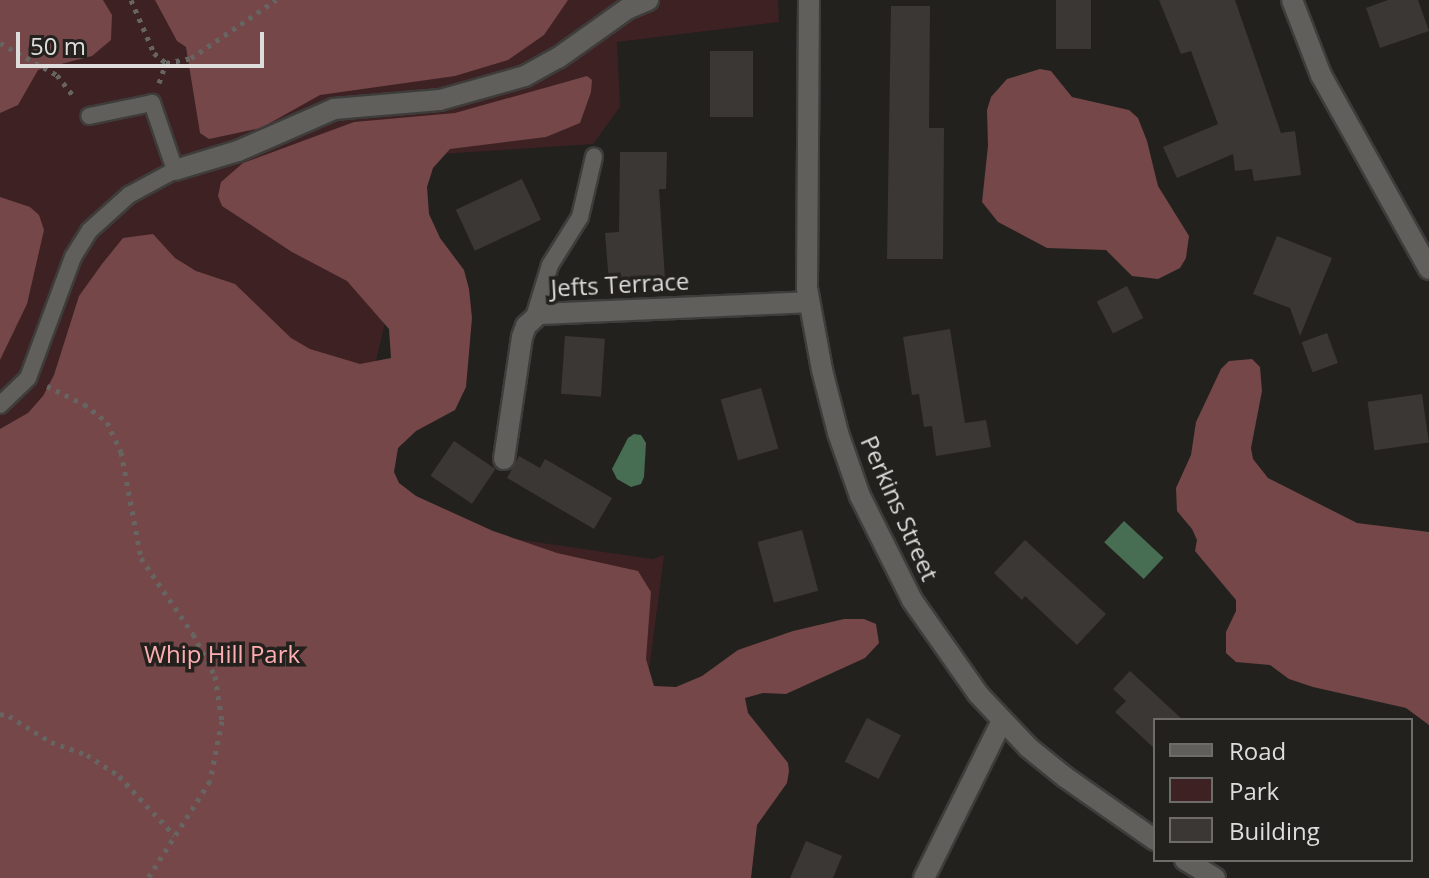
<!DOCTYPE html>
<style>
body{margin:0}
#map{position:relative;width:1429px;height:878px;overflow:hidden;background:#23211d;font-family:"Open Sans",sans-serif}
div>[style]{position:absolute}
.green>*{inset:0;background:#3e2123}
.forest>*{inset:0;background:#754749}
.water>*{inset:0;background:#476e52;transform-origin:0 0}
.building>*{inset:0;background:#3b3735;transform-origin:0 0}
.path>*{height:5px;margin-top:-2.5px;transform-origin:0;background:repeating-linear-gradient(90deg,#676562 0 4px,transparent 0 10px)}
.roads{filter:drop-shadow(2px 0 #3e3d3b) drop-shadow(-2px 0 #3e3d3b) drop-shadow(0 2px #3e3d3b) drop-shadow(0 -2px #3e3d3b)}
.service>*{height:16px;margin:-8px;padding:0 8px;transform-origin:8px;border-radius:8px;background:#615f5b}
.minor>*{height:20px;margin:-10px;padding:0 10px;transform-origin:10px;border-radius:10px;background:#615f5b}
.tertiary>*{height:20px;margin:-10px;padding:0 10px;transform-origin:10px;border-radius:10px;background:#615f5b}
span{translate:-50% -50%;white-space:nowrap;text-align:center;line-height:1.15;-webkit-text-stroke:7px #23211d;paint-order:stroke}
.street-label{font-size:24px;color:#dedddb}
.park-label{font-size:24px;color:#feaeb1}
.legend{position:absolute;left:1153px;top:718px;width:260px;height:144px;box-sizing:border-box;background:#23211d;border:2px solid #6e6c69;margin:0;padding:10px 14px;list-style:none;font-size:24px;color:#dedddb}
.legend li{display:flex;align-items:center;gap:16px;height:40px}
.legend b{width:40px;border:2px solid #6e6c69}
.scale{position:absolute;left:16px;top:32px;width:248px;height:36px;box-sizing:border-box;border:4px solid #dedddb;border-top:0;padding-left:10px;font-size:24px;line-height:28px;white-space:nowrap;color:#dedddb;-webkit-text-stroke:6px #23211d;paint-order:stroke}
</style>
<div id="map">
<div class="green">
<div style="clip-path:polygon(0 0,778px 0,779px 22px,617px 42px,620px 107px,593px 144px,440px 154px,420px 176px,370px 386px,362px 467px,418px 525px,652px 559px,664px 555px,622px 878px,0 878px)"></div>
</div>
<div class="forest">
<div style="clip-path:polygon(0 0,103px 0,112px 15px,111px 40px,92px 56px,38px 70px,18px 105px,0 113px)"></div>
<div style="clip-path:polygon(155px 0,568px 0,544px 35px,508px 60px,455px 76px,320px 95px,261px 128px,209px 139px,200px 133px,186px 47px,177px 41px)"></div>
<div style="clip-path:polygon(1040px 69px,1051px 71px,1072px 97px,1129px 110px,1138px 118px,1147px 141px,1158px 186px,1189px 236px,1186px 258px,1180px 268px,1158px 279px,1132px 276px,1106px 250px,1047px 248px,998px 222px,982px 202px,988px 146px,987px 110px,991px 97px,1007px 79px)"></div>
<div style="clip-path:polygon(587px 76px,592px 80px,591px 92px,580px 123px,546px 137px,450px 149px,433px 168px,427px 187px,429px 214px,440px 238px,464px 270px,469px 289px,472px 318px,466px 387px,455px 410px,416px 431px,398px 448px,394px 472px,399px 483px,416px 496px,493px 531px,557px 553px,638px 571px,651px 592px,646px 659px,654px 686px,676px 687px,702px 676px,738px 650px,793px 631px,844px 619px,864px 619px,876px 624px,879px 643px,865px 658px,786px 694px,763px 693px,745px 698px,748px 713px,788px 763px,789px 771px,787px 783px,757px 825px,751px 878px,0 878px,0 429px,28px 413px,43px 396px,54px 375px,79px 296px,102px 264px,123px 238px,153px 234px,175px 258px,196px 271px,235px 284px,291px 338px,310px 349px,360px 364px,391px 358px,389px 329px,347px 281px,292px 252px,222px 206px,218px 196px,221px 182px,243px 163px,354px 122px,455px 113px)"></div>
<div style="clip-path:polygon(0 197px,30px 207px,39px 215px,44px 230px,27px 304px,0 360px)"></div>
<div style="clip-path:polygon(1252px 359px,1260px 367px,1262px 391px,1251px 448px,1253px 459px,1268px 478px,1357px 523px,1429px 532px,1429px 725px,1406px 708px,1313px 687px,1289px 679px,1270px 665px,1236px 662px,1226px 653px,1226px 632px,1236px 611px,1236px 600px,1195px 551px,1197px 540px,1192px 529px,1177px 511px,1176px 488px,1191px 455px,1196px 422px,1221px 369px,1229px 361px)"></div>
</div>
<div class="water">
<div style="clip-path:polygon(634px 434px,641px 435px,646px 443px,644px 477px,641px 484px,631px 487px,617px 479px,612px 469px,628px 438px)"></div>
<div style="left:1124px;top:521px;width:54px;height:29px;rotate:43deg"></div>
</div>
<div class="building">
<div style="left:1056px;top:0;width:35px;height:49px"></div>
<div style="clip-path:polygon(1159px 0,1235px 0,1281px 133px,1295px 131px,1301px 175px,1254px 181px,1252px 169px,1235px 171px,1233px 154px,1177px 178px,1163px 147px,1218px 124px,1191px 51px,1181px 54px)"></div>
<div style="clip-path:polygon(1388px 0,1418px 0,1429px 31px,1380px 48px,1366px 8px)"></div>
<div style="clip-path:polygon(891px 6px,930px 6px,929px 128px,944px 128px,943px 259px,887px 259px)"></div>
<div style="left:710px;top:51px;width:43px;height:66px"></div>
<div style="clip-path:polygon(620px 152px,667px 152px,666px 189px,659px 189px,665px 279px,609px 283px,605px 233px,619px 232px)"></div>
<div style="left:522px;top:179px;width:45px;height:73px;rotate:65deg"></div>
<div style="clip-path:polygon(1277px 236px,1332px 258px,1300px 336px,1290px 308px,1253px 294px)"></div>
<div style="left:1127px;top:286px;width:36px;height:34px;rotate:63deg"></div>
<div style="clip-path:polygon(950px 329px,965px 423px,986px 420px,991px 447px,936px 456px,932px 426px,924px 427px,919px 394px,912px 395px,903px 337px)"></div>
<div style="left:1327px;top:333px;width:32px;height:27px;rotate:70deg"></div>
<div style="left:565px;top:336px;width:40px;height:58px;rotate:4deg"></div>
<div style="left:761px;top:388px;width:63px;height:42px;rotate:74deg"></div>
<div style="left:1422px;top:394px;width:49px;height:55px;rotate:82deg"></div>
<div style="left:454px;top:441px;width:50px;height:42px;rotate:34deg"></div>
<div style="clip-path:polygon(519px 456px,540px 468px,545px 459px,612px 498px,594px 529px,507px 478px)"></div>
<div style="left:802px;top:530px;width:63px;height:46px;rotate:75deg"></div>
<div style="clip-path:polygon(1025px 540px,1106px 614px,1077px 645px,1025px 596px,1022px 600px,994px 573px)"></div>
<div style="clip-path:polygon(1130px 671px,1183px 720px,1155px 720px,1155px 749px,1115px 712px,1126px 701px,1113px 689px)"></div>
<div style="left:867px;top:718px;width:38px;height:49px;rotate:27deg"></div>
<div style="clip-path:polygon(806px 841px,842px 856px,833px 878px,790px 878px)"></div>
</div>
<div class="path">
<div style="left:131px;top:0;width:58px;rotate:66.5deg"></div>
<div style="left:154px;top:53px;width:16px;rotate:40deg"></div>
<div style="left:0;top:43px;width:65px;rotate:29.3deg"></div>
<div style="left:57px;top:75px;width:29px;rotate:52deg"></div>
<div style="left:166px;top:63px;width:25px;rotate:-11deg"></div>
<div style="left:191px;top:58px;width:103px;rotate:-34.3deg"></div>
<div style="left:159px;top:83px;width:21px;rotate:-71deg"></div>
<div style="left:47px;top:386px;width:41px;rotate:25.9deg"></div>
<div style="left:84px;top:404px;width:29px;rotate:38deg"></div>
<div style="left:107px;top:422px;width:33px;rotate:65deg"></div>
<div style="left:121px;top:452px;width:108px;rotate:79.3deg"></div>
<div style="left:141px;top:558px;width:92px;rotate:55.6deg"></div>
<div style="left:193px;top:634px;width:47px;rotate:62.4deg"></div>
<div style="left:215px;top:676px;width:46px;rotate:81.2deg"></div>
<div style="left:222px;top:721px;width:61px;rotate:101.3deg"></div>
<div style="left:210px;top:781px;width:115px;rotate:122.6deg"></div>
<div style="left:0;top:714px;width:9px;rotate:13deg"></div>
<div style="left:9px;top:716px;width:49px;rotate:31.8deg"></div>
<div style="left:51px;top:742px;width:38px;rotate:20deg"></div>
<div style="left:87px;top:755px;width:38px;rotate:33deg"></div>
<div style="left:119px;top:776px;width:81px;rotate:47deg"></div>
</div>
<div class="roads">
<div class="service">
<div style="left:534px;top:317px;width:54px;rotate:-72.9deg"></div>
<div style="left:550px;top:265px;width:57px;rotate:-58deg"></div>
<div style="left:580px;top:217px;width:62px;rotate:-76.9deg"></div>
<div style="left:0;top:405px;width:39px;rotate:-44deg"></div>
<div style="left:28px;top:378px;width:129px;rotate:-69.6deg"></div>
<div style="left:73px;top:257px;width:31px;rotate:-58deg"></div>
<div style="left:89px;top:231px;width:54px;rotate:-42deg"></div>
<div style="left:129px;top:195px;width:52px;rotate:-28.5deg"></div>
<div style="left:175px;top:170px;width:71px;rotate:-108.9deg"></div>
<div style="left:152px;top:103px;width:64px;rotate:168.3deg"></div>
</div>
<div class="minor">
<div style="left:1292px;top:0;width:80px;rotate:68.9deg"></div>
<div style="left:1321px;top:75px;width:222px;rotate:60.9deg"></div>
<div style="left:175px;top:170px;width:66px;rotate:-16.8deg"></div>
<div style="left:238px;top:151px;width:105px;rotate:-23.6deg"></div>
<div style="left:334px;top:109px;width:106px;rotate:-4.9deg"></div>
<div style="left:440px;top:100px;width:88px;rotate:-15.8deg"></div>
<div style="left:525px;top:76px;width:38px;rotate:-29deg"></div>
<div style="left:558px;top:58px;width:85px;rotate:-35.4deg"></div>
<div style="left:627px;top:9px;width:23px;rotate:-23deg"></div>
<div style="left:504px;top:459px;width:123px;rotate:-81.6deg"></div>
<div style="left:522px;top:337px;width:12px;rotate:-70deg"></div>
<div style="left:526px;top:326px;width:18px;rotate:-43deg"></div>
<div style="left:539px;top:314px;width:270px;rotate:-2.5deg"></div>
<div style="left:924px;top:878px;width:175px;rotate:-63.6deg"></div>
</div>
<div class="tertiary">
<div style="left:809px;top:0;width:288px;rotate:90.4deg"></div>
<div style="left:807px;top:288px;width:83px;rotate:79.6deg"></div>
<div style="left:822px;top:370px;width:65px;rotate:75.7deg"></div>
<div style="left:838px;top:433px;width:67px;rotate:70.8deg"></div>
<div style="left:860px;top:496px;width:116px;rotate:63.4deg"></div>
<div style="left:912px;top:600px;width:115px;rotate:54.9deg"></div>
<div style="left:978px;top:694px;width:74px;rotate:46.6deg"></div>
<div style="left:1029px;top:748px;width:46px;rotate:38.9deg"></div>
<div style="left:1065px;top:777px;width:110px;rotate:35deg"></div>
<div style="left:1185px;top:860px;width:35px;rotate:31deg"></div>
</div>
</div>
<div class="street-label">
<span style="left:620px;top:284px;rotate:-3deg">Jefts Terrace</span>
<span style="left:900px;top:508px;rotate:66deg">Perkins Street</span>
</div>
<div class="park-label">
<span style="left:222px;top:654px">Whip Hill Park</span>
</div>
<ul class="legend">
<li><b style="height:10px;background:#615f5b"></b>Road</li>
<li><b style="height:22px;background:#3e2123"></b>Park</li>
<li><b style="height:22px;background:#3b3735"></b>Building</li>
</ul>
<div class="scale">50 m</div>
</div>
